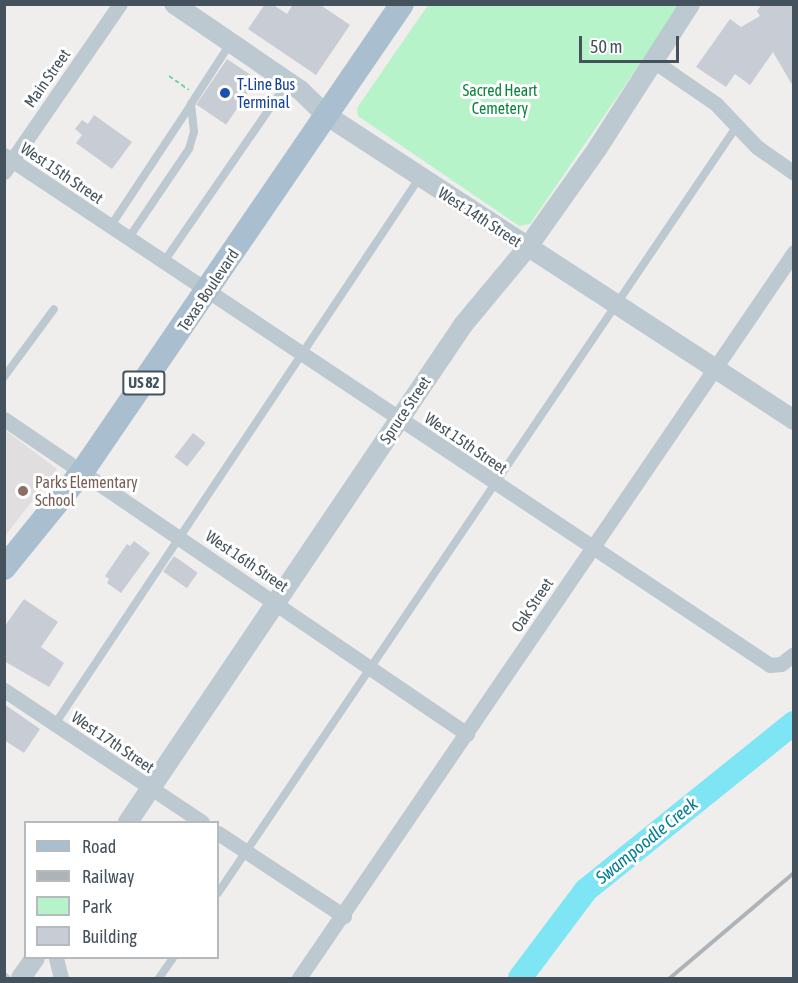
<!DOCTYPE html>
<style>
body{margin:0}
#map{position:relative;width:798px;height:983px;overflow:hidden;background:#f0eded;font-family:"Asap Condensed",sans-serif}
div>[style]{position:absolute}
.education>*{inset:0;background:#e1dedf}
.green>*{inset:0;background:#b6f3c9}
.river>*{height:24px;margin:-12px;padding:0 12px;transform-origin:12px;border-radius:12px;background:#7ee5f5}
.building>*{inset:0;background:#c8ccd4;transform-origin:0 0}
.path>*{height:2px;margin-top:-1px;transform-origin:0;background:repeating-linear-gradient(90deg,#6ad498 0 4.5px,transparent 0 7.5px)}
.service>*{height:8px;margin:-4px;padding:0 4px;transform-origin:4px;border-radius:4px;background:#bcc9d1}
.minor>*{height:15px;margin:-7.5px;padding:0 7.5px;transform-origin:7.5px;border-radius:7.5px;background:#bcc9d1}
.tertiary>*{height:20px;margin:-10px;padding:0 10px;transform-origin:10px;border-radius:10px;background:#bcc9d1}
.primary>*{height:24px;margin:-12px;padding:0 12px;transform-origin:12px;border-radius:12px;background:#a9bfcf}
.rail>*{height:4px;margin:-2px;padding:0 2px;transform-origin:2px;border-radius:2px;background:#aeb3b8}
.dots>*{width:16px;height:16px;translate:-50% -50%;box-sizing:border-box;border:3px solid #fff;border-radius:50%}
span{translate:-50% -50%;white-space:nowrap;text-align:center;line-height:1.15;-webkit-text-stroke:6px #fff;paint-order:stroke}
.shield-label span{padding:2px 4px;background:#fff;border:2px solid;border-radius:4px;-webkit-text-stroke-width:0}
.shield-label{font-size:15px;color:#43525c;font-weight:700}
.street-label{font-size:16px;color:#43525c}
.transit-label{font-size:16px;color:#164399}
.left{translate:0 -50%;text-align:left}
.park-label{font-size:16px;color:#0d8540}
.education-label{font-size:16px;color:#785e54}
.water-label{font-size:18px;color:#037f93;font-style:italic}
.frame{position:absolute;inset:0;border:6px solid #43525c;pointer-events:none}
.legend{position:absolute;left:24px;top:821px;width:195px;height:138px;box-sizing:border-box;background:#fff;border:2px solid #b4babe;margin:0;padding:8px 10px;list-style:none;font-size:18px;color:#43525c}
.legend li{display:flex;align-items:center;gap:12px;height:30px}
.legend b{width:30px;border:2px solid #b4babe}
.scale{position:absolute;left:579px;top:36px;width:100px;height:27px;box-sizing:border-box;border:3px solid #43525c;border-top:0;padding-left:8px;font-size:18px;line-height:21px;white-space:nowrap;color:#43525c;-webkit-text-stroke:4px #fff;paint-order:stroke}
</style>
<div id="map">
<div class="education">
<div style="clip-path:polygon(5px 430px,57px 469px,5px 536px)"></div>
</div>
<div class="green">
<div style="clip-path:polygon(428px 5px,679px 4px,680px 5px,530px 224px,519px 226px,358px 116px,357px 108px)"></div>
</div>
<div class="river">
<div style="left:520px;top:978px;width:110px;rotate:-53.1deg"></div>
<div style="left:586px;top:890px;width:267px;rotate:-38.8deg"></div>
</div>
<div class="building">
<div style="clip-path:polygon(265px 4px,272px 4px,287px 14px,293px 4px,319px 4px,350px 25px,316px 75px,248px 29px)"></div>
<div style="clip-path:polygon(762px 4px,794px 4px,794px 88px,773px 52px,750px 85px,735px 74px,726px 87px,696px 67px,730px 19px,741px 27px,760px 16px,757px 11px)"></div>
<div style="left:227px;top:59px;width:36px;height:55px;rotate:34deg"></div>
<div style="clip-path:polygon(94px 115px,132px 142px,112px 169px,76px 143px,82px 135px,75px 129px,82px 120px,88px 124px)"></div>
<div style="left:193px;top:433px;width:16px;height:30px;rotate:38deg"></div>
<div style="clip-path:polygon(134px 541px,150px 553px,121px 593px,107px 583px,109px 579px,105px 576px,127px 544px,130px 546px)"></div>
<div style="left:174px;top:556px;width:29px;height:19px;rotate:35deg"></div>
<div style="clip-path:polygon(24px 599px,58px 622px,41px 647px,64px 663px,49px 687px,4px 661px,4px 627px)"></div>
<div style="clip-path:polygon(4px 704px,40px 729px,24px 753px,4px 740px)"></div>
</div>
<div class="path">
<div style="left:169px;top:76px;width:24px;rotate:35deg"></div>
</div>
<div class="service">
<div style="left:110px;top:227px;width:145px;rotate:-56.5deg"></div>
<div style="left:128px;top:239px;width:109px;rotate:-55.9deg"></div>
<div style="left:189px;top:149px;width:18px;rotate:-74deg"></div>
<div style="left:194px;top:132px;width:28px;rotate:-96deg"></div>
<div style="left:191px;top:104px;width:72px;rotate:-57deg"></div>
<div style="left:163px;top:263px;width:219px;rotate:-55.4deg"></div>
<div style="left:4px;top:377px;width:84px;rotate:-53.7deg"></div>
<div style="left:55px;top:724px;width:658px;rotate:-56.29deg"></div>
<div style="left:218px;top:893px;width:926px;rotate:-55.92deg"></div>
<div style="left:4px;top:976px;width:3px;rotate:45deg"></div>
<div style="left:159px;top:978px;width:24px;rotate:-55deg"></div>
</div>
<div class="minor">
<div style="left:655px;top:62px;width:74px;rotate:34.5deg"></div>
<div style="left:716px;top:104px;width:59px;rotate:46.4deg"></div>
<div style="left:757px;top:147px;width:45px;rotate:35.1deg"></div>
<div style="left:4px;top:155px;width:920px;rotate:33.66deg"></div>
<div style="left:770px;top:665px;width:11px;rotate:-5deg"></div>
<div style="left:781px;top:664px;width:16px;rotate:-38deg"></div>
<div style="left:4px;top:172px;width:204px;rotate:-55.4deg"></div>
<div style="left:4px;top:419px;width:560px;rotate:34.23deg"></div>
<div style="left:4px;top:690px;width:238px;rotate:33.7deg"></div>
<div style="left:218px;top:833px;width:151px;rotate:33.4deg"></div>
<div style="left:56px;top:958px;width:21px;rotate:76deg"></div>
<div style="left:299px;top:978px;width:879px;rotate:-55.71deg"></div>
</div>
<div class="tertiary">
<div style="left:174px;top:4px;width:153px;rotate:34.3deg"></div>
<div style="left:300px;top:90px;width:36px;rotate:44deg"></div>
<div style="left:326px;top:115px;width:559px;rotate:33.09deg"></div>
<div style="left:128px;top:822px;width:599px;rotate:-56.02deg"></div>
<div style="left:463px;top:325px;width:100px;rotate:-50.3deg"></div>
<div style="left:527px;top:248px;width:121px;rotate:-54.7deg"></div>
<div style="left:597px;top:149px;width:172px;rotate:-57.3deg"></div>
<div style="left:21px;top:978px;width:24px;rotate:-55deg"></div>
</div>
<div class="primary">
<div style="left:4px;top:568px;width:124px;rotate:-50.9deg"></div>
<div style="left:82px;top:472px;width:567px;rotate:-55.64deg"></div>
</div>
<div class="rail">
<div style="left:670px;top:978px;width:162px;rotate:-40.3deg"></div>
</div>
<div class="dots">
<div style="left:225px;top:93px;background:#1a4fb4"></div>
<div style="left:23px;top:491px;background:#8d6e63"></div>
</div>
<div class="shield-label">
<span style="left:144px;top:383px">US 82</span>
</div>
<div class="street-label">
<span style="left:47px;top:78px;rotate:-55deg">Main Street</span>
<span style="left:62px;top:173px;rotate:34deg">West 15th Street</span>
<span style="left:480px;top:217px;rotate:33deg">West 14th Street</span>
<span style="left:208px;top:290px;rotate:-56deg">Texas Boulevard</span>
<span style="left:405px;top:410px;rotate:-56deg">Spruce Street</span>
<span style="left:466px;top:443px;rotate:34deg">West 15th Street</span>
<span style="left:247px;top:561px;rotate:34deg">West 16th Street</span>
<span style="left:532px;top:605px;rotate:-56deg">Oak Street</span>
<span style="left:113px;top:742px;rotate:34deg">West 17th Street</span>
</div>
<div class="transit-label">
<span class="left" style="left:237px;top:93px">T-Line Bus<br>Terminal</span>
</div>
<div class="park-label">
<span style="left:500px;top:99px">Sacred Heart<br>Cemetery</span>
</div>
<div class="education-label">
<span class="left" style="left:35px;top:491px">Parks Elementary<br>School</span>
</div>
<div class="water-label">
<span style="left:647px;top:841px;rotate:-39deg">Swampoodle Creek</span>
</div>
<div class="frame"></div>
<ul class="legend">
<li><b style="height:8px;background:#a9bfcf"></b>Road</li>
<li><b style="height:8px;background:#aeb3b8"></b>Railway</li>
<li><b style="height:16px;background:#b6f3c9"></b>Park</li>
<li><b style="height:16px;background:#c8ccd4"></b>Building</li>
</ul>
<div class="scale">50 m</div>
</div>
